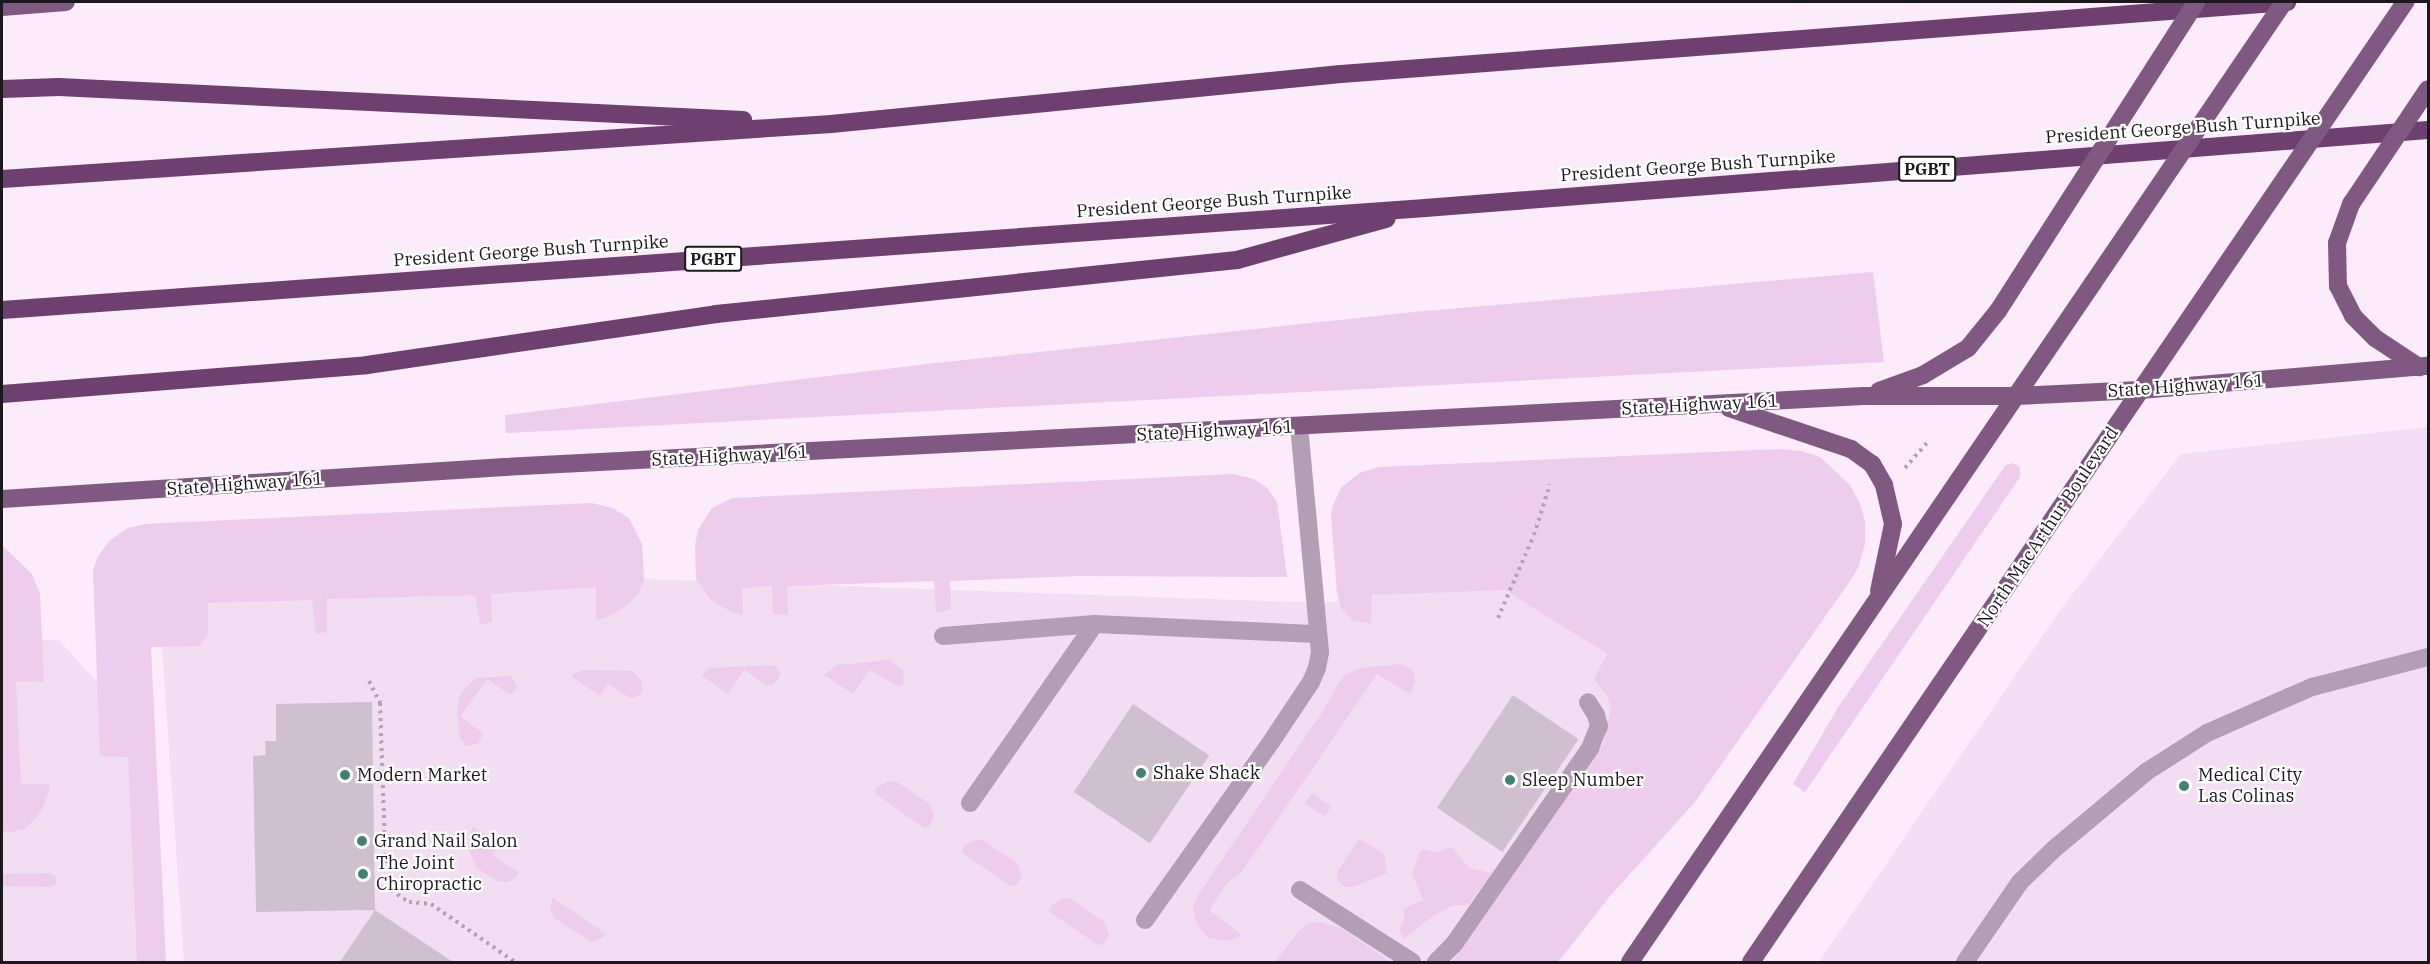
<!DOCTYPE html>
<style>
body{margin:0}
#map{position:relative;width:2430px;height:964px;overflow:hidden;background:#fbebfb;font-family:"IBM Plex Serif",serif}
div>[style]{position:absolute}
.built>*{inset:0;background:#f2ddf3}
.green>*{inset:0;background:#edccee}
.building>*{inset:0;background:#cfc0d0;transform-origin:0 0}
.path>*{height:4px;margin-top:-2px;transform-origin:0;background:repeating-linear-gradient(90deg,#b0a4b1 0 3px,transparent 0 7.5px)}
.minor>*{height:18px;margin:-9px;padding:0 9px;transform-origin:9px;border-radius:9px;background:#b49eb5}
.major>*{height:18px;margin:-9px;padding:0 9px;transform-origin:9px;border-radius:9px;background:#805983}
.highway>*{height:18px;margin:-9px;padding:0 9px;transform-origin:9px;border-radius:9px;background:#6d4070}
.major-bridge>*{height:18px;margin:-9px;padding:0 9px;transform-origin:9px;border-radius:9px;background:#805983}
.dots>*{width:16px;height:16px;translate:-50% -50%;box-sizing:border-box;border:3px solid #fff;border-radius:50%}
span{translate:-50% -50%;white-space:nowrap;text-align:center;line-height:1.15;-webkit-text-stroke:4.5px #fff;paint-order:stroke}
.shield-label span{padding:2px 4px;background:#fff;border:2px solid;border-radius:4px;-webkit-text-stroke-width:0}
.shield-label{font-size:16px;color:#1d181e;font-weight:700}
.street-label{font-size:18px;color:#1d181e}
.poi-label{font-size:18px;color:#1d181e}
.left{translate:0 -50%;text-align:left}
.frame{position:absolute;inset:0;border:3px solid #1d181e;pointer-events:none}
</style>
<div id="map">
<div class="built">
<div style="clip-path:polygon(2428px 427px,2428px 962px,1819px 962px,2061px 609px,2181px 454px)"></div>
<div style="clip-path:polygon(156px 562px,1325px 603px,1493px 578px,1640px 677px,1456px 962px,184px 962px)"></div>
<div style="clip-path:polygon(2px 640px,59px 640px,126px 714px,139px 962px,2px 962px)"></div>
</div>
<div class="green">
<div style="clip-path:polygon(1873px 272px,1884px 362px,506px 433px,505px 415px,936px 363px,1414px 312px)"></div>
<div style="clip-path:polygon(1780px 449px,1802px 451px,1820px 457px,1850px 485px,1860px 503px,1865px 521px,1865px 544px,1858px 568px,1850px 581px,1695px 802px,1611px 895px,1558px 962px,1452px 962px,1603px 743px,1611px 709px,1607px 696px,1594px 679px,1607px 654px,1505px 590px,1372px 595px,1371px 624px,1352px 620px,1341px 608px,1337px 593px,1331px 515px,1333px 505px,1341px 488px,1359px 473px,1379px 467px)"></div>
<div style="clip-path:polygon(2012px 463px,2020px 467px,2020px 477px,1805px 792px,1793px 784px,1839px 706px,2005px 466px)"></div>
<div style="clip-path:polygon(1233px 474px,1254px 479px,1267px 488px,1277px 502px,1287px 577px,1079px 576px,950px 581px,951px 609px,938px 613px,936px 611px,934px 581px,787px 586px,788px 615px,773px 614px,772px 586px,742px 588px,743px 616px,724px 608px,710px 599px,696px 579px,695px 545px,698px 530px,712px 508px,732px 498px)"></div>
<div style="clip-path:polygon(592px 503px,612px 508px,629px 518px,642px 544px,644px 579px,639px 593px,622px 609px,604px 618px,596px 620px,596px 587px,491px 594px,492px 622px,480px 625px,475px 595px,327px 599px,327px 632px,316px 634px,312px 600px,208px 603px,208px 635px,199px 646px,151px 647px,166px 962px,137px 962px,128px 757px,100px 756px,93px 571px,97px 558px,109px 541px,128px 528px,146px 524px)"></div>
<div style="clip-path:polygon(2px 545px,32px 574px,40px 594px,44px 682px,16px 681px,21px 784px,48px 784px,50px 787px,43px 808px,36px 818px,25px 829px,11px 832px,2px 831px)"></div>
<div style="clip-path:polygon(890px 660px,903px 671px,904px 683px,900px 687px,869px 670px,853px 694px,824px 675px,837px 665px)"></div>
<div style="clip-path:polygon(1401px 664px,1410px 668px,1414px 673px,1415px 682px,1410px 694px,1377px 674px,1241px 873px,1228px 882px,1211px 907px,1210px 911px,1242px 935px,1229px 941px,1208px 938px,1196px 923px,1193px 909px,1198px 895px,1323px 711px,1338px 684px,1344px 676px,1360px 668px)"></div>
<div style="clip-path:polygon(774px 665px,781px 674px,773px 685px,766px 685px,744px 670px,728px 694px,701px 675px,710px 668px)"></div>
<div style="clip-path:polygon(584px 670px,633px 671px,642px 682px,642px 693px,632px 699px,608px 684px,600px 696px,572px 677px,575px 673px)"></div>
<div style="clip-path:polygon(511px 676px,517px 687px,513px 693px,509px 694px,487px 679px,461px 716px,483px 734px,478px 744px,466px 746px,460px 738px,457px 714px,459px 698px,463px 690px,476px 678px)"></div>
<div style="clip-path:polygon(890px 781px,897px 782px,930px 804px,934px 817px,929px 827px,924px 828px,877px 795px,875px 792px,878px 786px)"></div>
<div style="clip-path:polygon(1312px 793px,1331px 806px,1326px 815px,1323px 816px,1305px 803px)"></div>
<div style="clip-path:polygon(473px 826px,500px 844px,493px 855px,519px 873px,516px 877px,508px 882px,497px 881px,477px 868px,467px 846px)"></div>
<div style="clip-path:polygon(977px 839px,984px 841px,1017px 863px,1022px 876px,1016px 885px,1011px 886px,964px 854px,962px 851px,965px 845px)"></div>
<div style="clip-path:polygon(1358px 840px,1362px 840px,1384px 854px,1387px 873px,1353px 887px,1345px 887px,1338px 881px,1337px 872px)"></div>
<div style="clip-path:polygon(1447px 848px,1453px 848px,1469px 868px,1492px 873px,1468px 905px,1454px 905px,1434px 915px,1404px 939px,1399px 929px,1405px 919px,1403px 909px,1423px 900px,1412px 873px,1420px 852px,1423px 849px,1437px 853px)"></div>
<div style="clip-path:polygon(51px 873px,56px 877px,57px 883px,51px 887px,2px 886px,2px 874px)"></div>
<div style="clip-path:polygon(553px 898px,606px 934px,603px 938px,591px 942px,554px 918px,550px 910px)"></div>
<div style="clip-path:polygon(1064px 898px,1071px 899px,1104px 922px,1109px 934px,1104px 944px,1098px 945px,1051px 913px,1049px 910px,1053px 904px)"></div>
<div style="clip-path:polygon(1319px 922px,1341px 928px,1391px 962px,1275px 962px,1298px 932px,1308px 924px)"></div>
</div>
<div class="building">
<div style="left:1513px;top:695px;width:79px;height:136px;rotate:34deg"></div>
<div style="clip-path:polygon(372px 702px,375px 910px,256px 912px,253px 756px,266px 755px,265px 741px,276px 741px,276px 704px)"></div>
<div style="left:1133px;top:704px;width:92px;height:106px;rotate:34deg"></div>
<div style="clip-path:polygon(375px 910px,453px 962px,340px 962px)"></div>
</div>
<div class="path">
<div style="left:1905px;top:468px;width:35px;rotate:-49deg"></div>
<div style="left:1498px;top:618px;width:90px;rotate:-66.6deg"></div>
<div style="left:1534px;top:535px;width:53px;rotate:-72.6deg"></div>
<div style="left:369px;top:681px;width:25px;rotate:63deg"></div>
<div style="left:380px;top:703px;width:173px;rotate:88deg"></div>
<div style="left:386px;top:876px;width:15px;rotate:70deg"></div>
<div style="left:391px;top:890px;width:22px;rotate:34deg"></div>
<div style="left:409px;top:902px;width:22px;rotate:5deg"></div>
<div style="left:431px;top:904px;width:102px;rotate:34.6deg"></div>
</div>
<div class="minor">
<div style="left:943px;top:636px;width:152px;rotate:-4.5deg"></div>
<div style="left:1095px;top:624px;width:223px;rotate:2.6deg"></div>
<div style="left:970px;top:803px;width:218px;rotate:-55.1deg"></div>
<div style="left:1300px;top:890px;width:133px;rotate:32.7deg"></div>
<div style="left:1145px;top:920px;width:218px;rotate:-54.7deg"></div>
<div style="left:1271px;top:742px;width:72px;rotate:-56.3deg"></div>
<div style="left:1311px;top:682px;width:15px;rotate:-67deg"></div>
<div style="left:1317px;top:668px;width:16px;rotate:-79deg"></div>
<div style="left:1320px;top:652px;width:227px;rotate:-95.3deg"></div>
<div style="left:1436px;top:962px;width:25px;rotate:-45deg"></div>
<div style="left:1454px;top:944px;width:239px;rotate:-55.2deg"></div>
<div style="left:1590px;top:748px;width:24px;rotate:-68deg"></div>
<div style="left:1599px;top:726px;width:11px;rotate:-105deg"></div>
<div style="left:1596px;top:715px;width:15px;rotate:-122deg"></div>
<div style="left:1965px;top:962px;width:97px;rotate:-55.5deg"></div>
<div style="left:2020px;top:882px;width:47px;rotate:-44.1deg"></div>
<div style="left:2054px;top:849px;width:120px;rotate:-39.9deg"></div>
<div style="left:2146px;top:772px;width:72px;rotate:-32.6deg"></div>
<div style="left:2207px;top:733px;width:115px;rotate:-23.7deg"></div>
<div style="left:2312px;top:687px;width:120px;rotate:-14.5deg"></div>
</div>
<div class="major">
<div style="left:2px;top:7px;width:64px;rotate:-4.5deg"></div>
<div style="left:2351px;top:204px;width:41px;rotate:109.7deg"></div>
<div style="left:2337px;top:243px;width:43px;rotate:88.7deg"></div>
<div style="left:2338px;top:286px;width:34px;rotate:63deg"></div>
<div style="left:2353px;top:316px;width:31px;rotate:45deg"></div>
<div style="left:2375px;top:338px;width:53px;rotate:33.4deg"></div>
<div style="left:1879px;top:391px;width:47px;rotate:-20deg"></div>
<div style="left:1923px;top:375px;width:52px;rotate:-31deg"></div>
<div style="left:1968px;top:348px;width:48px;rotate:-51deg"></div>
<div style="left:1729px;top:408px;width:129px;rotate:18.6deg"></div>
<div style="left:1851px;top:449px;width:26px;rotate:36deg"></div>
<div style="left:1872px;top:464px;width:24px;rotate:60deg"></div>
<div style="left:1884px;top:485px;width:40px;rotate:77deg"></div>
<div style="left:1893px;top:524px;width:68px;rotate:101.8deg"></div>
<div style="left:2px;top:499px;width:504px;rotate:-3.64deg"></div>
<div style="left:505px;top:467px;width:1360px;rotate:-2.99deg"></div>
<div style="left:1863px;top:396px;width:153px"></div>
<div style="left:2016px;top:396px;width:124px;rotate:-2.8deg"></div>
<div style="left:2140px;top:390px;width:289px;rotate:-4.8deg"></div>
<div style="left:1630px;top:962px;width:822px;rotate:-55.71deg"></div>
<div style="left:1751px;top:962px;width:824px;rotate:-55.73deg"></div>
</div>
<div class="highway">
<div style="left:2px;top:89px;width:57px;rotate:-2deg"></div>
<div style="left:59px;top:87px;width:685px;rotate:2.76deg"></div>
<div style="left:2px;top:179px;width:831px;rotate:-3.8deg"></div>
<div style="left:831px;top:124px;width:512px;rotate:-5.6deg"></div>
<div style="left:1341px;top:74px;width:949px;rotate:-4.35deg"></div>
<div style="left:2px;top:310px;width:1427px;rotate:-4.1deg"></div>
<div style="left:1425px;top:208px;width:1006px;rotate:-4.45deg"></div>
<div style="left:2px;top:394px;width:366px;rotate:-4.5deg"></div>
<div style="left:367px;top:365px;width:353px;rotate:-8.3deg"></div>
<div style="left:716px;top:314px;width:524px;rotate:-5.92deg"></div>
<div style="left:1237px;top:260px;width:155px;rotate:-15.4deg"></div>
</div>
<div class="major-bridge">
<div style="left:2351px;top:204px;width:138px;rotate:-56.2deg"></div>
<div style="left:2215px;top:281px;width:338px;rotate:-55.7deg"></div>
<div style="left:2093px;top:283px;width:340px;rotate:-55.8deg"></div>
<div style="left:1998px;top:311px;width:367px;rotate:-57.3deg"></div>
</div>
<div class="dots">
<div style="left:1141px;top:773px;background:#428272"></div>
<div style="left:345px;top:775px;background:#428272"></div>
<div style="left:1510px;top:780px;background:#428272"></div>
<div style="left:2184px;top:786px;background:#428272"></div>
<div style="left:362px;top:841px;background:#428272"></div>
<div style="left:363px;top:874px;background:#428272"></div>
</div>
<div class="shield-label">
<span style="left:1927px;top:169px">PGBT</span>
<span style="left:713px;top:259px">PGBT</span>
</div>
<div class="street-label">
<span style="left:2183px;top:128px;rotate:-4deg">President George Bush Turnpike</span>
<span style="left:1698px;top:166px;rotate:-4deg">President George Bush Turnpike</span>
<span style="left:1214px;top:202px;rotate:-4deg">President George Bush Turnpike</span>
<span style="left:531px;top:251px;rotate:-4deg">President George Bush Turnpike</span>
<span style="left:2186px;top:386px;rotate:-4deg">State Highway 161</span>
<span style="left:1700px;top:405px;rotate:-3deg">State Highway 161</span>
<span style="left:1215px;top:431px;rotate:-3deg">State Highway 161</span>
<span style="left:730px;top:456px;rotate:-3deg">State Highway 161</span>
<span style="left:245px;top:484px;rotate:-4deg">State Highway 161</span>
<span style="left:2048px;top:527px;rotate:-56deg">North MacArthur Boulevard</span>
</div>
<div class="poi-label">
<span class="left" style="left:1153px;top:773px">Shake Shack</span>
<span class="left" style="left:357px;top:775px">Modern Market</span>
<span class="left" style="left:2198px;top:786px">Medical City<br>Las Colinas</span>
<span class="left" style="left:1522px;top:780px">Sleep Number</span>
<span class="left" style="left:374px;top:841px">Grand Nail Salon</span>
<span class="left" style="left:376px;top:874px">The Joint<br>Chiropractic</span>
</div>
<div class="frame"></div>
</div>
